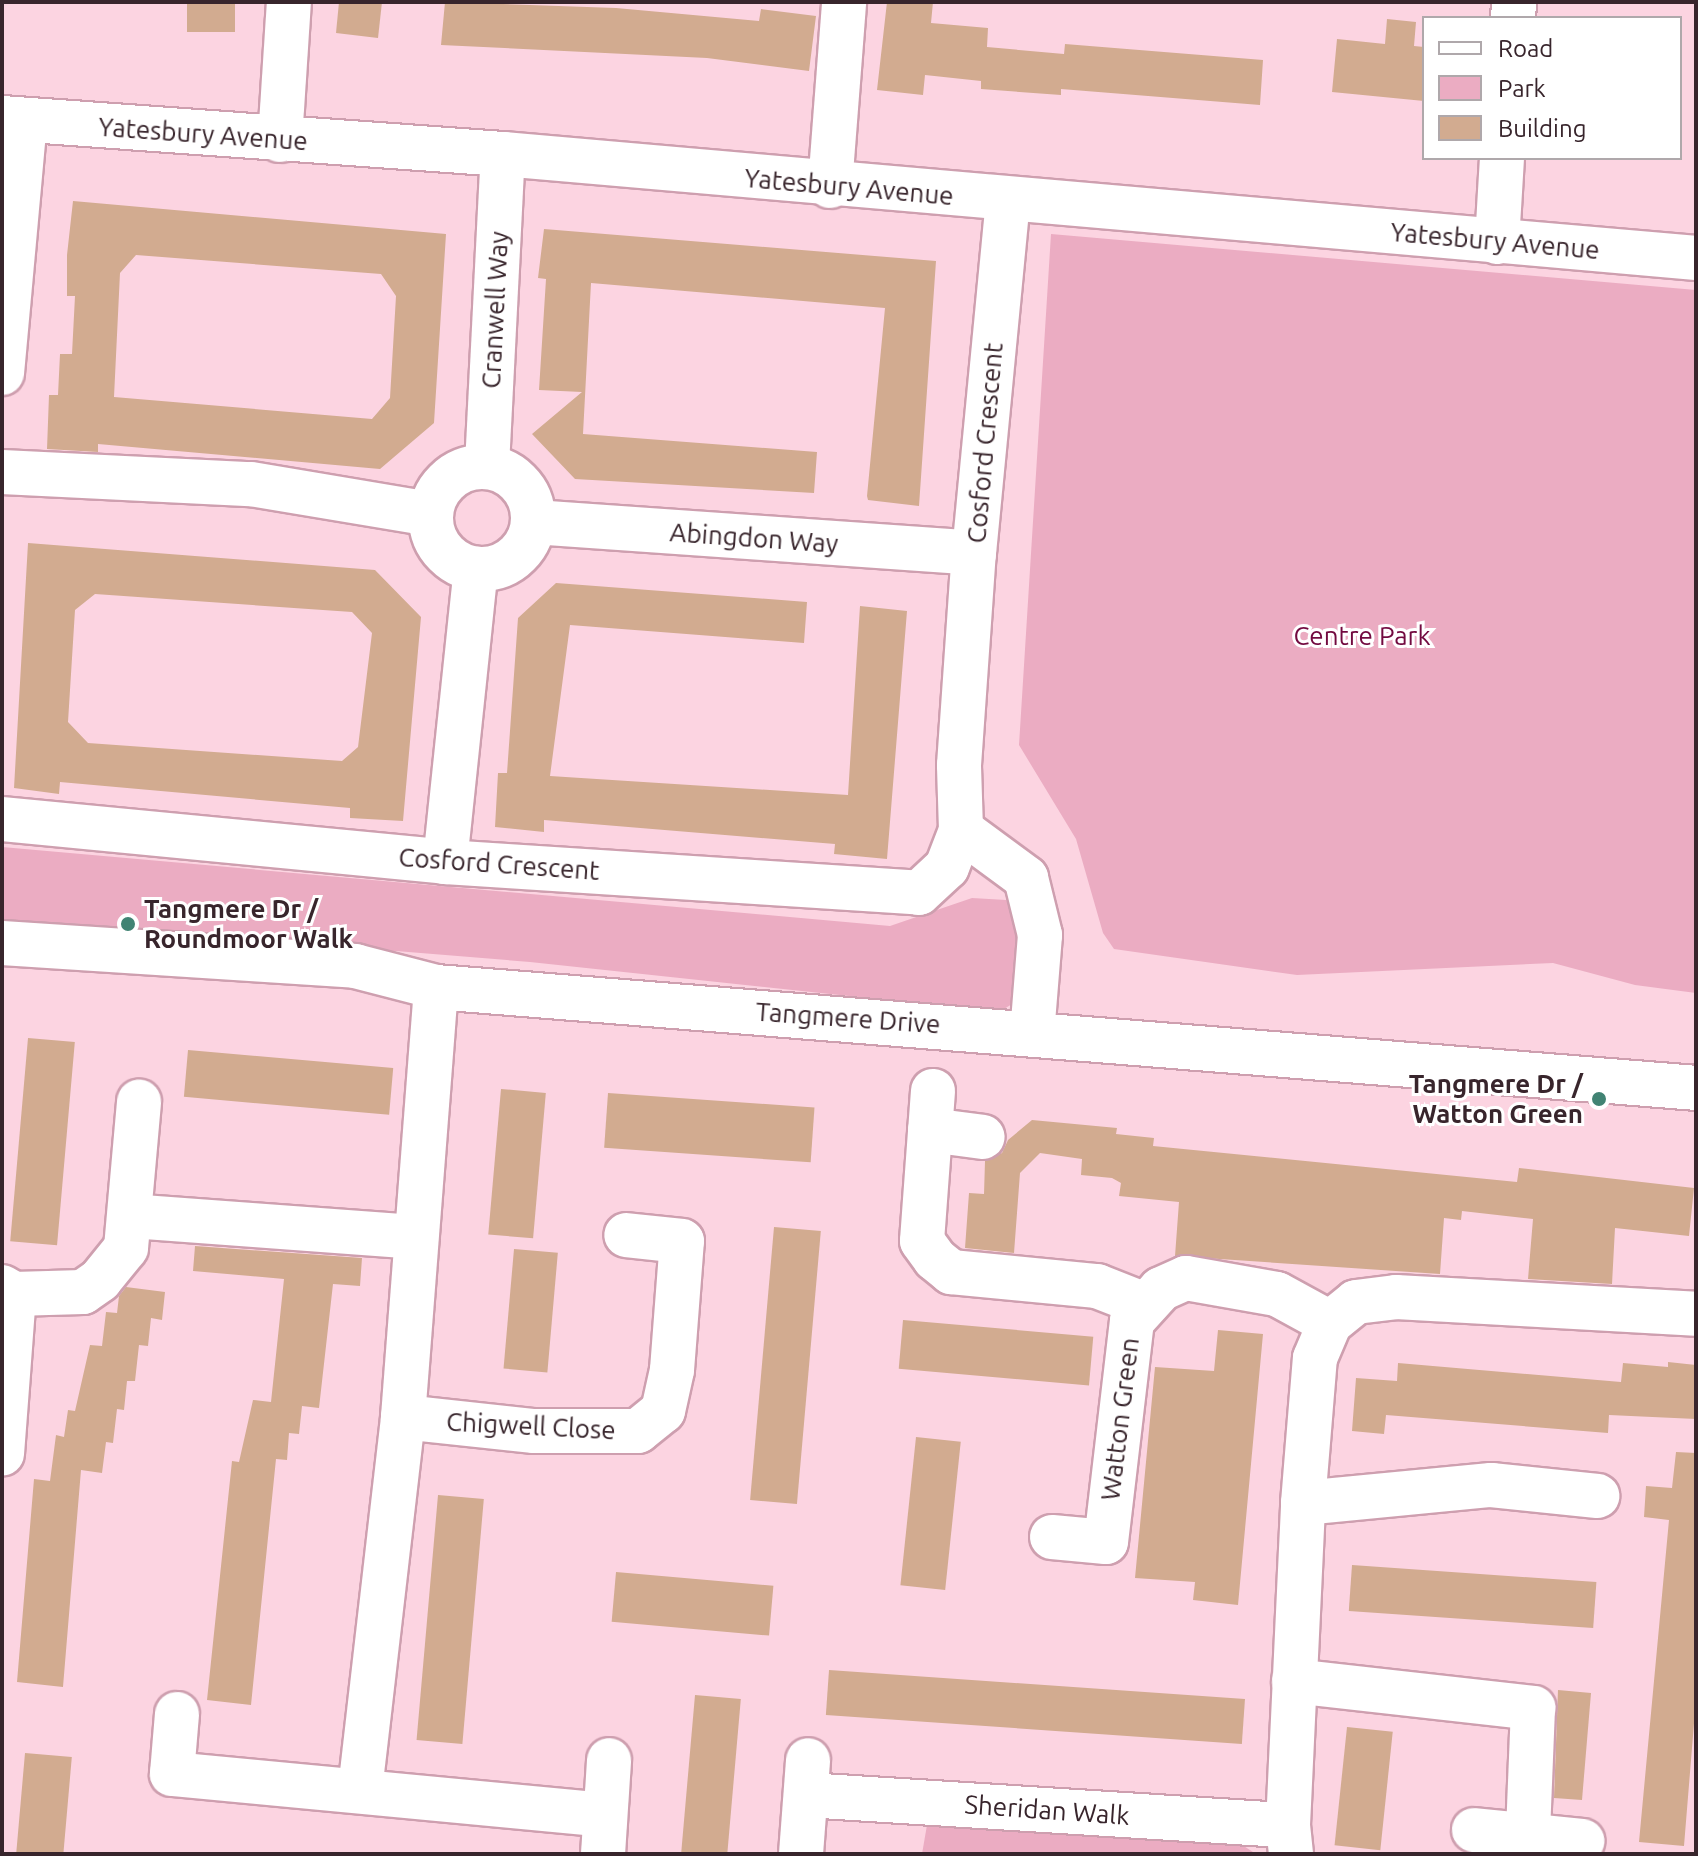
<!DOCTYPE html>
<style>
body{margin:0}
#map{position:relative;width:1698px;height:1856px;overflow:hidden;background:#fcd4e1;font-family:Ubuntu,sans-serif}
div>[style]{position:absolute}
.green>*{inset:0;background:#ebacc2}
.building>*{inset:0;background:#d2ab90;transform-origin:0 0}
.roads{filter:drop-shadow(2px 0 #ce9faf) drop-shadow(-2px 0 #ce9faf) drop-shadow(0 2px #ce9faf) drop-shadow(0 -2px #ce9faf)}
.minor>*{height:44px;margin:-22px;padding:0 22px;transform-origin:22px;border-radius:22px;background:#fff}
.minor>.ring{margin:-22px;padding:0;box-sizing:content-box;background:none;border:44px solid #fff;border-radius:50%}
.dots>*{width:22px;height:22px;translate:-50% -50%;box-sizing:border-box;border:4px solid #fff;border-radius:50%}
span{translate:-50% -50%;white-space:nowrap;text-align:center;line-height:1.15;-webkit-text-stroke:6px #fff;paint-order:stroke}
.street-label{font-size:26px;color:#38252c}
.park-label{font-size:26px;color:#720a40}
.poi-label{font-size:26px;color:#38252c;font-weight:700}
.left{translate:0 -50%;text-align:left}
.right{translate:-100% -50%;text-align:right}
.frame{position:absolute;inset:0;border:4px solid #38252c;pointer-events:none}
.legend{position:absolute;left:1422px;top:16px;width:260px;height:144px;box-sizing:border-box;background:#fff;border:2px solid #afa8ab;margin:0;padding:10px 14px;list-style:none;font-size:24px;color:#38252c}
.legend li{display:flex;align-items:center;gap:16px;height:40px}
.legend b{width:40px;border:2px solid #afa8ab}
</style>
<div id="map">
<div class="green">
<div style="clip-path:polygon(1051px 234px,1696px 290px,1696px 993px,1635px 985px,1553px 963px,1297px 975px,1114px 949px,1103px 933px,1076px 839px,1019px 745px)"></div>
<div style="clip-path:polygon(2px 847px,890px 926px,972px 898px,1006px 900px,1026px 918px,1017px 1001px,999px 1012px,530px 962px,396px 951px,323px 952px,71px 923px,69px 932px,2px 926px)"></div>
<div style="clip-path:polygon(927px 1825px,1230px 1837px,1256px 1854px,922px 1854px)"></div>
</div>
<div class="building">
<div style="left:187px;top:2px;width:48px;height:30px"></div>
<div style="clip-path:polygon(339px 2px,382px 2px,378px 38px,336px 33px)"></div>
<div style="clip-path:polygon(445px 2px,616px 8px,759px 21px,761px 9px,816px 16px,809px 71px,707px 58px,441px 45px)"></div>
<div style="clip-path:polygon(887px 2px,933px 2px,931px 23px,988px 28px,987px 47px,1064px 54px,1065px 44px,1263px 60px,1260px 105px,1061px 89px,1061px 95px,981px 89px,981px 81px,925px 75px,923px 95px,877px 90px)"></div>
<div style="clip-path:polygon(1387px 19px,1416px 22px,1414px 46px,1424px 47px,1424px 101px,1332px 92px,1337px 39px,1385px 44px)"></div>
<div style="clip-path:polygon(evenodd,73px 201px,446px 234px,434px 423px,380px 469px,98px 444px,98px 452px,47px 449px,49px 395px,58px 395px,60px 354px,72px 354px,75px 296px,67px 296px,67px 255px,73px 201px,136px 255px,381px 274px,396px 296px,390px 398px,372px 419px,114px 397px,120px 273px,136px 255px)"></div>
<div style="clip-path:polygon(544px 229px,936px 261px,919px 506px,868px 500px,867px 496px,885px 308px,591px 283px,583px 434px,817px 452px,814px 493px,575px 479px,532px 434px,582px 392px,539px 390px,546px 279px,538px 278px)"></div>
<div style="clip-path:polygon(evenodd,28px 543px,375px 570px,421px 617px,403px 821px,350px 818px,350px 808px,60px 782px,59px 794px,14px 788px,28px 543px,95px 594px,352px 612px,372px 633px,358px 747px,342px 761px,88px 743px,68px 722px,75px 610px,95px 594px)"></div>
<div style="clip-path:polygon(556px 583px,807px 602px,804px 643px,570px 625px,550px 776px,848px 795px,860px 606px,907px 611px,887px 859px,834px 854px,835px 844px,544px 820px,544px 832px,495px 827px,498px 773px,507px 773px,518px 618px)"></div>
<div style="left:28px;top:1038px;width:47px;height:204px;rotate:5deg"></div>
<div style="left:188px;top:1050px;width:206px;height:47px;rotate:5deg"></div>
<div style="left:501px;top:1089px;width:45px;height:146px;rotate:5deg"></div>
<div style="left:608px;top:1093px;width:207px;height:55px;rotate:4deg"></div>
<div style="clip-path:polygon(1032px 1120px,1117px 1128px,1116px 1134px,1154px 1138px,1153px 1146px,1517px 1182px,1519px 1168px,1694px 1188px,1689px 1236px,1615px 1228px,1612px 1284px,1528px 1279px,1533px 1219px,1462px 1211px,1461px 1220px,1444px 1218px,1440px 1274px,1175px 1256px,1179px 1202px,1119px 1196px,1121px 1183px,1112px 1178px,1081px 1175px,1082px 1159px,1040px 1153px,1020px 1173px,1014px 1253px,965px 1248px,969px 1193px,984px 1194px,985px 1161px,1002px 1153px,1008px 1140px)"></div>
<div style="left:774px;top:1227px;width:47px;height:274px;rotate:5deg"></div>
<div style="clip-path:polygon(195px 1246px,362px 1258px,360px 1286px,333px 1284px,319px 1408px,302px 1406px,299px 1434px,289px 1433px,287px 1460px,276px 1459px,251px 1705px,207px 1700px,232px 1461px,239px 1462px,253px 1400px,271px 1402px,284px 1279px,193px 1271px)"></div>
<div style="left:514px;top:1249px;width:44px;height:120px;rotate:5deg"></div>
<div style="clip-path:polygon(126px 1287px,165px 1292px,162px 1320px,151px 1318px,148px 1346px,139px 1345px,135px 1381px,127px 1381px,124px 1410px,117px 1409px,113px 1443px,106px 1442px,102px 1473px,81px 1470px,63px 1687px,17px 1682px,34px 1479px,50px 1481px,56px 1435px,64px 1437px,68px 1410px,75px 1411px,90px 1345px,102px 1346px,106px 1312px,117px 1313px,119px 1296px)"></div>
<div style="left:903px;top:1320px;width:191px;height:49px;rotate:5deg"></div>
<div style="clip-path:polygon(1218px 1330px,1263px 1334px,1238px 1605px,1193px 1600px,1195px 1582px,1135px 1578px,1155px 1367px,1214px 1371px)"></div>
<div style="clip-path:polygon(1668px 1362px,1696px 1365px,1696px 1419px,1609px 1415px,1608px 1433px,1386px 1415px,1384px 1434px,1352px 1431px,1356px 1378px,1397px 1381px,1398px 1363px,1621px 1382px,1623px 1363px,1668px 1367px)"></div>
<div style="left:916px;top:1437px;width:45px;height:149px;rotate:6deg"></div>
<div style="clip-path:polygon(1676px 1452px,1696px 1453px,1696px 1699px,1684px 1846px,1639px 1842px,1669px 1520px,1644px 1517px,1646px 1486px,1672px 1488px)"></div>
<div style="left:438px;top:1495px;width:46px;height:246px;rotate:5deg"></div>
<div style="left:1352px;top:1565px;width:245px;height:46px;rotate:4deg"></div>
<div style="left:616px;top:1572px;width:158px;height:50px;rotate:5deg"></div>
<div style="left:829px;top:1670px;width:417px;height:45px;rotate:4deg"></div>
<div style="clip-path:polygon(1558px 1690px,1591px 1693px,1582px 1800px,1554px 1798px)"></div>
<div style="left:695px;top:1695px;width:46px;height:160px;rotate:5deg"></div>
<div style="left:1347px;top:1727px;width:46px;height:119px;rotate:6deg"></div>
<div style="left:25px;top:1753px;width:47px;height:101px;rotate:5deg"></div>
</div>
<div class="roads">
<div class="minor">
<div style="left:1513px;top:18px;width:16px;rotate:-86deg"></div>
<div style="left:2px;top:118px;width:502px;rotate:4.11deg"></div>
<div style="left:503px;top:154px;width:1198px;rotate:4.98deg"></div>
<div style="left:280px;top:140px;width:138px;rotate:-86.3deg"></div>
<div style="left:830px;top:186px;width:185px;rotate:-85.6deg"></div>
<div style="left:1497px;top:242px;width:84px;rotate:-86.6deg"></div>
<div style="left:2px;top:373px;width:253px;rotate:-84.8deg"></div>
<div style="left:487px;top:466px;width:312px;rotate:-87.1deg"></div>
<div class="ring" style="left:431px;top:467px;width:58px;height:58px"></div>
<div style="left:2px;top:472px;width:249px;rotate:2.8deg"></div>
<div style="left:251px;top:484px;width:181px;rotate:9.5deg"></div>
<div style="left:534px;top:522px;width:441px;rotate:4deg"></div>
<div style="left:2px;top:819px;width:445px;rotate:5.5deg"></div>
<div style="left:445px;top:862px;width:475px;rotate:3.7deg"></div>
<div style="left:919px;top:893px;width:38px;rotate:-43deg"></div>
<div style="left:947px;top:867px;width:40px;rotate:-69deg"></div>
<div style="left:961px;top:830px;width:65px;rotate:-91.8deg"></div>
<div style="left:959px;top:765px;width:213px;rotate:-86deg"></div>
<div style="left:974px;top:553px;width:354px;rotate:-84.5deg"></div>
<div style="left:961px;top:830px;width:81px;rotate:36.4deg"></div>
<div style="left:1026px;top:878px;width:59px;rotate:76.2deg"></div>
<div style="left:1040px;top:935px;width:99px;rotate:94.6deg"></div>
<div style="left:445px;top:862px;width:295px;rotate:-84deg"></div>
<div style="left:2px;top:943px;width:354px;rotate:3.7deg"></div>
<div style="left:355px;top:966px;width:84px;rotate:14.5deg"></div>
<div style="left:436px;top:987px;width:1264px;rotate:4.58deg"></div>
<div style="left:933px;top:1091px;width:150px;rotate:94.2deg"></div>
<div style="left:922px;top:1241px;width:22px;rotate:54deg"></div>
<div style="left:935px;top:1259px;width:21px;rotate:39deg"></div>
<div style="left:951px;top:1272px;width:147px;rotate:5.5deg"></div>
<div style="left:1097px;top:1286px;width:49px;rotate:21.4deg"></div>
<div style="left:930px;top:1130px;width:53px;rotate:7.5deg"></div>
<div style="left:130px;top:1216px;width:287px;rotate:4.2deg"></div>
<div style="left:2px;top:1287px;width:14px;rotate:30deg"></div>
<div style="left:14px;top:1294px;width:160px;rotate:94.3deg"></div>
<div style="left:14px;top:1294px;width:69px;rotate:-1.7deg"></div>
<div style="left:83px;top:1292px;width:21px;rotate:-35deg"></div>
<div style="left:100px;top:1280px;width:41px;rotate:-50.9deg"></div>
<div style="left:126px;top:1248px;width:147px;rotate:-84.9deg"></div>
<div style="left:403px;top:1417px;width:132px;rotate:6.1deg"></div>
<div style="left:534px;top:1431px;width:104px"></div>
<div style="left:638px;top:1431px;width:32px;rotate:-39deg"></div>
<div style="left:663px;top:1411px;width:42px;rotate:-77.6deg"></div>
<div style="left:672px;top:1370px;width:129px;rotate:-85.6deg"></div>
<div style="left:682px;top:1241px;width:56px;rotate:-173.9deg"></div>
<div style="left:1303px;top:1503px;width:189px;rotate:-5.5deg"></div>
<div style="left:1491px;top:1485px;width:107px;rotate:5.9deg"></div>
<div style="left:1052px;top:1537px;width:54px;rotate:5.3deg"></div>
<div style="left:1106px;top:1542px;width:223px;rotate:-83.3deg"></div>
<div style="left:1132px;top:1321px;width:43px;rotate:-47.8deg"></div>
<div style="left:1161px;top:1289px;width:27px;rotate:-24deg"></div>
<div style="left:1186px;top:1278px;width:92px;rotate:10deg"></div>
<div style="left:1277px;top:1294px;width:60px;rotate:28.7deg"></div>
<div style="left:1294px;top:1681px;width:241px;rotate:6.4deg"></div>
<div style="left:1533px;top:1708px;width:127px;rotate:92.3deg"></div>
<div style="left:177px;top:1714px;width:60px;rotate:94.8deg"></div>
<div style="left:172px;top:1774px;width:434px;rotate:5.4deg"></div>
<div style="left:360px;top:1790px;width:375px;rotate:-83.4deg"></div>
<div style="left:403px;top:1417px;width:431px;rotate:-85.6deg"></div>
<div style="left:806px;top:1795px;width:483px;rotate:3.6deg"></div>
<div style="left:1474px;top:1830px;width:109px;rotate:5.8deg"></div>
<div style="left:603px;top:1854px;width:94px;rotate:-86.3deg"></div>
<div style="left:801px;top:1854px;width:94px;rotate:-85.7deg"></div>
<div style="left:1291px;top:1854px;width:29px;rotate:-96deg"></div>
<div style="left:1288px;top:1825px;width:322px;rotate:-87.3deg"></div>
<div style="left:1303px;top:1503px;width:145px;rotate:-85.3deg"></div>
<div style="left:1315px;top:1358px;width:38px;rotate:-67deg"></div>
<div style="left:1330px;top:1323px;width:33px;rotate:-39deg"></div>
<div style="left:1356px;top:1302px;width:40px;rotate:-7.1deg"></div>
<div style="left:1396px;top:1297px;width:300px;rotate:3.2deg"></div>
</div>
</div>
<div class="dots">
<div style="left:128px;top:924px;background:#418373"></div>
<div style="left:1599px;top:1099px;background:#418373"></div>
</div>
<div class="street-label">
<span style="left:203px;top:134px;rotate:4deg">Yatesbury Avenue</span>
<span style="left:849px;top:187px;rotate:5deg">Yatesbury Avenue</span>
<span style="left:1495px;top:241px;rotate:5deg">Yatesbury Avenue</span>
<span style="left:495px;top:310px;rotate:-87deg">Cranwell Way</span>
<span style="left:985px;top:443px;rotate:-85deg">Cosford Crescent</span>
<span style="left:754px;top:538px;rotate:4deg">Abingdon Way</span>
<span style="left:499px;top:864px;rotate:4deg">Cosford Crescent</span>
<span style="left:848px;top:1018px;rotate:4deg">Tangmere Drive</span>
<span style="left:1120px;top:1419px;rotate:-83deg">Watton Green</span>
<span style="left:531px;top:1426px;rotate:3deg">Chigwell Close</span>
<span style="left:1047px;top:1810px;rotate:4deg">Sheridan Walk</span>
</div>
<div class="park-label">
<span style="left:1362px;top:636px">Centre Park</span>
</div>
<div class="poi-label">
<span class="left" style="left:144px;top:924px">Tangmere Dr /<br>Roundmoor Walk</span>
<span class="right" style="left:1583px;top:1099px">Tangmere Dr /<br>Watton Green</span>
</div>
<div class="frame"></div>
<ul class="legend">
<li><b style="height:10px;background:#fff"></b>Road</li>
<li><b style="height:22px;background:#ebacc2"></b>Park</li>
<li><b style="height:22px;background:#d2ab90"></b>Building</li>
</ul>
</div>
